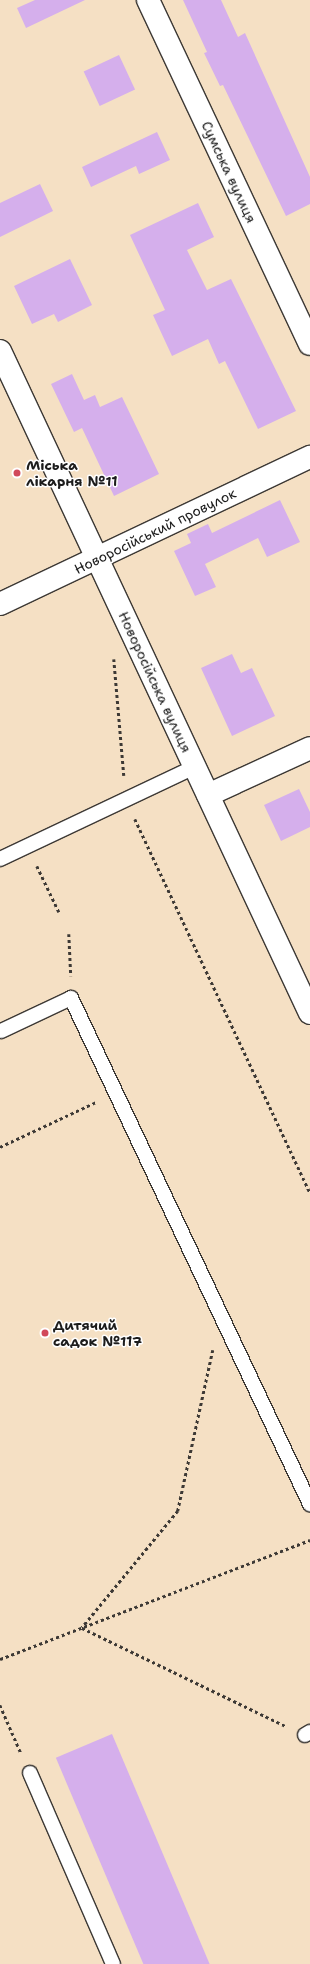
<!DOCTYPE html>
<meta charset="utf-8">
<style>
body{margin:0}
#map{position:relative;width:310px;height:1964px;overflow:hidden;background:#f5e0c4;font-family:"Shantell Sans",sans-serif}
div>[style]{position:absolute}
.building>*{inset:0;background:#d5afec;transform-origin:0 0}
.path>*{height:2.5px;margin-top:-1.25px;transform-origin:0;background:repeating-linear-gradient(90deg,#3d3935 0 3px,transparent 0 6px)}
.roads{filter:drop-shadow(1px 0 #3d3935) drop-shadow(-1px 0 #3d3935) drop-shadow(0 1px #3d3935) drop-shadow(0 -1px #3d3935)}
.service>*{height:14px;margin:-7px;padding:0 7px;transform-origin:7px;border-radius:7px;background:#fff}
.minor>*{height:22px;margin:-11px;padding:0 11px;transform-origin:11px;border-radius:11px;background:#fff}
.dots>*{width:11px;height:11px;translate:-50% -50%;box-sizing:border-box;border:2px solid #fff;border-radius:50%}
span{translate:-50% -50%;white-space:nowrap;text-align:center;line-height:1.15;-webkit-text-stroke:3px #fff;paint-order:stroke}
.street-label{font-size:14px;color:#1c1c1c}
.poi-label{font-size:14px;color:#1c1c1c;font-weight:700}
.left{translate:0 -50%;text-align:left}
</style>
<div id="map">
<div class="building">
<div style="clip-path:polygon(35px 0,85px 0,26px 28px,17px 8px)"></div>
<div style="clip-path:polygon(183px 0,221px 0,238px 37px,245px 33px,310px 177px,310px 204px,286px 216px,223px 85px,220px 86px,204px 53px,207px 52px)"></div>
<div style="left:119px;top:55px;width:38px;height:39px;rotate:65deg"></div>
<div style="clip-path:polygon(157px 132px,170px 160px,139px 174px,136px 166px,91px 187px,82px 167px)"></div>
<div style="clip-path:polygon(40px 184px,53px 211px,0 237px,0 203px)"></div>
<div style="clip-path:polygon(198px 203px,214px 237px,187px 250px,207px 290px,231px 279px,296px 411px,258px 429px,225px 361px,219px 364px,208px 339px,172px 356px,153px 315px,165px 310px,130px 235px)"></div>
<div style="clip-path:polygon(70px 259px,92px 305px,58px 322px,54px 314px,32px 324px,14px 286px)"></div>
<div style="clip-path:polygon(72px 374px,84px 400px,95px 395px,100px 407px,122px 397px,159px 474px,114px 496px,82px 428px,74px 432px,51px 384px)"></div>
<div style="clip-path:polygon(280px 500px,300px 542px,267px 557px,258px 538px,205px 564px,216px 587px,195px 596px,174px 551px,191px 543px,187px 534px,208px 524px,212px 533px)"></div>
<div style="clip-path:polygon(232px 654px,241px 673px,252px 668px,275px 716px,232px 736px,201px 668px)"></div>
<div style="clip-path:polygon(299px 789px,310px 812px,310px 827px,281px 841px,264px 805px)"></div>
<div style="left:112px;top:1734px;width:251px;height:61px;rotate:67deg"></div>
</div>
<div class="path">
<div style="left:114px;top:659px;width:117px;rotate:85.1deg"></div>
<div style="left:135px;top:819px;width:413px;rotate:64.9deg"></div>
<div style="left:37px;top:866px;width:51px;rotate:64.4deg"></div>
<div style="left:69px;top:934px;width:42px;rotate:87.3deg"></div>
<div style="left:0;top:1147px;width:106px;rotate:-25.1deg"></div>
<div style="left:213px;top:1350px;width:165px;rotate:102.3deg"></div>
<div style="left:178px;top:1511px;width:151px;rotate:129.4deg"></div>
<div style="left:82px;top:1628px;width:226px;rotate:25.7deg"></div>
<div style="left:0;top:1659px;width:332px;rotate:-21deg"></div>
<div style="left:0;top:1705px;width:52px;rotate:66.4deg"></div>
</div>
<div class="roads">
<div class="service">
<div style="left:0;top:859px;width:216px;rotate:-25.3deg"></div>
<div style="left:1px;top:1031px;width:77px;rotate:-25.2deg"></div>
<div style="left:71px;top:998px;width:560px;rotate:64.72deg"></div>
<div style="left:305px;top:1735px;width:6px;rotate:-31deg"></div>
<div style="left:30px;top:1773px;width:208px;rotate:66.5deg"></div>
</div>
<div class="minor">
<div style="left:148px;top:0;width:380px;rotate:64.8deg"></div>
<div style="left:0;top:351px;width:731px;rotate:64.91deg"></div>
<div style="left:0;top:604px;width:343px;rotate:-25.4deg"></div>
<div style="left:208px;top:795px;width:112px;rotate:-24.7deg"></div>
</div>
</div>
<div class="dots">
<div style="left:17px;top:473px;background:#d1495b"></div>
<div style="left:45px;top:1333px;background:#d1495b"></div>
</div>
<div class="street-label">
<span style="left:229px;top:172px;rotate:65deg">Сумська вулиця</span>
<span style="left:155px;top:531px;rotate:-26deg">Новоросійський провулок</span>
<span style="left:155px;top:682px;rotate:65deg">Новоросійська вулиця</span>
</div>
<div class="poi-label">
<span class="left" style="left:26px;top:473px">Міська<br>лікарня №11</span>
<span class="left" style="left:53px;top:1333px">Дитячий<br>садок №117</span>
</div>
</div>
